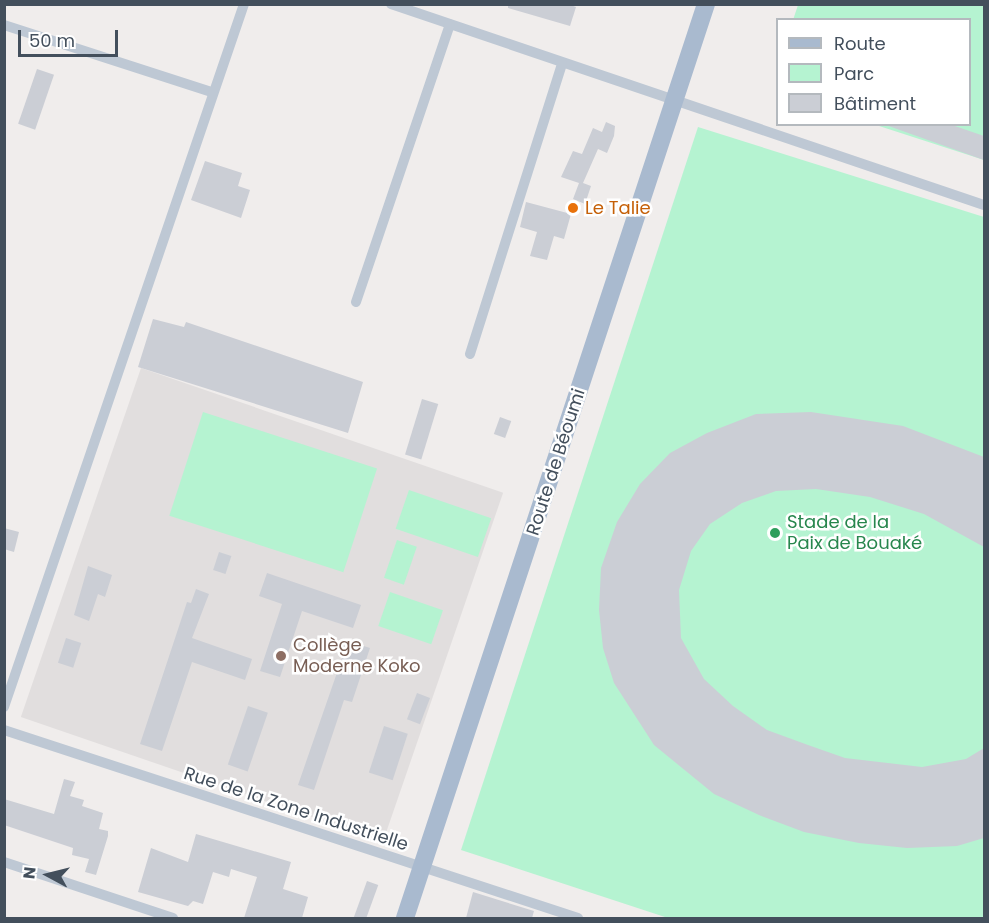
<!DOCTYPE html>
<meta charset="utf-8">
<style>
body{margin:0}
#map{position:relative;width:989px;height:923px;overflow:hidden;background:#f0edec;font-family:Poppins,sans-serif}
div>[style]{position:absolute}
.education>*{inset:0;background:#e1dede;transform-origin:0 0}
.green>*{inset:0;background:#b5f3d1;transform-origin:0 0}
.building>*{inset:0;background:#cbced5;transform-origin:0 0}
.street>*{height:10px;margin:-5px;padding:0 5px;transform-origin:5px;border-radius:5px;background:#bec8d4}
.primary>*{height:18px;margin:-9px;padding:0 9px;transform-origin:9px;border-radius:9px;background:#a9bacf}
.dots>*{width:16px;height:16px;translate:-50% -50%;box-sizing:border-box;border:3px solid #fff;border-radius:50%}
span{translate:-50% -50%;white-space:nowrap;text-align:center;line-height:1.15;-webkit-text-stroke:5px #fff;paint-order:stroke}
.food-label{font-size:18px;color:#c56008}
.left{translate:0 -50%;text-align:left}
.street-label{font-size:18px;color:#434f5c}
.leisure-label{font-size:18px;color:#27864d}
.education-label{font-size:18px;color:#785e54}
.frame{position:absolute;inset:0;border:6px solid #434f5c;pointer-events:none}
.legend{position:absolute;left:776px;top:18px;width:195px;height:108px;box-sizing:border-box;background:#fff;border:2px solid #b4b9be;margin:0;padding:8px 10px;list-style:none;font-size:18px;color:#434f5c}
.legend li{display:flex;align-items:center;gap:12px;height:30px}
.legend b{width:30px;border:2px solid #b4b9be}
.north{position:absolute;left:18px;top:845px;width:60px;height:60px;-webkit-text-stroke:4px #fff;paint-order:stroke;rotate:277deg;font-size:16px;font-weight:700;line-height:24px;text-align:center;color:#434f5c}
.north::after{content:'';display:block;margin:auto;width:21px;height:27px;background:#434f5c;clip-path:polygon(50% 0,100% 100%,50% 72%,0 100%)}
.scale{position:absolute;left:18px;top:30px;width:100px;height:27px;box-sizing:border-box;border:3px solid #434f5c;border-top:0;padding-left:8px;font-size:18px;line-height:21px;white-space:nowrap;color:#434f5c;-webkit-text-stroke:4px #fff;paint-order:stroke}
</style>
<div id="map">
<div class="education">
<div style="left:141px;top:368px;width:383px;height:369px;rotate:19deg"></div>
</div>
<div class="green">
<div style="clip-path:polygon(798px 5px,984px 5px,984px 160px,876px 125px,970px 124px,970px 20px,793px 20px)"></div>
<div style="clip-path:polygon(698px 127px,984px 217px,984px 918px,668px 918px,461px 850px)"></div>
<div style="left:203px;top:412px;width:183px;height:109px;rotate:18deg"></div>
<div style="left:409px;top:490px;width:87px;height:41px;rotate:19deg"></div>
<div style="left:397px;top:540px;width:21px;height:40px;rotate:19deg"></div>
<div style="left:390px;top:592px;width:56px;height:36px;rotate:19deg"></div>
</div>
<div class="building">
<div style="clip-path:polygon(508px 4px,568px 4px,576px 7px,570px 26px,508px 8px)"></div>
<div style="left:37px;top:69px;width:18px;height:58px;rotate:19deg"></div>
<div style="clip-path:polygon(606px 122px,615px 126px,614px 136px,607px 153px,598px 149px,583px 183px,591px 186px,585px 204px,573px 199px,579px 183px,561px 177px,573px 151px,582px 154px,593px 128px,602px 132px)"></div>
<div style="clip-path:polygon(883px 124px,949px 124px,984px 136px,984px 160px)"></div>
<div style="clip-path:polygon(205px 161px,242px 173px,238px 186px,250px 190px,241px 218px,191px 200px)"></div>
<div style="clip-path:polygon(526px 202px,571px 214px,564px 239px,554px 236px,547px 260px,530px 256px,537px 232px,520px 227px)"></div>
<div style="clip-path:polygon(153px 319px,184px 327px,186px 322px,363px 382px,348px 433px,138px 367px)"></div>
<div style="left:422px;top:399px;width:17px;height:58px;rotate:17deg"></div>
<div style="clip-path:polygon(811px 412px,903px 426px,984px 457px,984px 547px,924px 514px,870px 497px,816px 489px,776px 491px,742px 503px,710px 524px,691px 551px,679px 590px,681px 638px,704px 679px,733px 706px,767px 730px,808px 745px,845px 758px,922px 767px,966px 759px,984px 748px,984px 838px,957px 846px,907px 848px,859px 843px,804px 832px,759px 815px,714px 794px,654px 745px,614px 683px,603px 648px,599px 610px,601px 568px,617px 522px,640px 484px,670px 453px,707px 433px,756px 414px)"></div>
<div style="left:500px;top:417px;width:12px;height:18px;rotate:20deg"></div>
<div style="clip-path:polygon(4px 528px,19px 532px,14px 552px,4px 549px)"></div>
<div style="left:219px;top:552px;width:13px;height:19px;rotate:18deg"></div>
<div style="clip-path:polygon(88px 566px,112px 575px,105px 597px,98px 594px,89px 621px,74px 615px)"></div>
<div style="clip-path:polygon(267px 573px,361px 605px,353px 628px,302px 611px,280px 677px,260px 671px,282px 604px,259px 596px)"></div>
<div style="clip-path:polygon(196px 589px,209px 594px,192px 638px,252px 659px,245px 680px,192px 662px,162px 751px,140px 744px,187px 602px,191px 603px)"></div>
<div style="left:66px;top:638px;width:16px;height:26px;rotate:18deg"></div>
<div style="clip-path:polygon(348px 641px,370px 648px,352px 702px,344px 700px,314px 790px,298px 785px)"></div>
<div style="left:417px;top:693px;width:14px;height:28px;rotate:21deg"></div>
<div style="left:248px;top:706px;width:21px;height:62px;rotate:19deg"></div>
<div style="left:384px;top:726px;width:25px;height:49px;rotate:18deg"></div>
<div style="clip-path:polygon(64px 779px,75px 782px,70px 796px,84px 800px,82px 806px,103px 813px,99px 829px,108px 831px,108px 836px,96px 875px,85px 872px,89px 859px,72px 855px,73px 848px,4px 825px,4px 799px,54px 814px)"></div>
<div style="clip-path:polygon(196px 834px,291px 862px,283px 889px,308px 897px,302px 918px,244px 918px,257px 877px,231px 869px,229px 877px,213px 872px,203px 904px,193px 901px,188px 906px,138px 892px,151px 848px,188px 862px)"></div>
<div style="left:367px;top:881px;width:12px;height:39px;rotate:20deg"></div>
<div style="clip-path:polygon(473px 892px,534px 911px,532px 918px,466px 918px)"></div>
</div>
<div class="street">
<div style="left:391px;top:4px;width:626px;rotate:18.72deg"></div>
<div style="left:4px;top:25px;width:218px;rotate:17.9deg"></div>
<div style="left:356px;top:302px;width:293px;rotate:-71.3deg"></div>
<div style="left:470px;top:354px;width:304px;rotate:-72.4deg"></div>
<div style="left:4px;top:707px;width:743px;rotate:-71.15deg"></div>
<div style="left:4px;top:730px;width:604px;rotate:18.13deg"></div>
<div style="left:4px;top:862px;width:178px;rotate:18.3deg"></div>
</div>
<div class="primary">
<div style="left:405px;top:918px;width:962px;rotate:-71.77deg"></div>
</div>
<div class="dots">
<div style="left:573px;top:208px;background:#e8710a"></div>
<div style="left:775px;top:533px;background:#2e9e5b"></div>
<div style="left:281px;top:656px;background:#8d6e63"></div>
</div>
<div class="food-label">
<span class="left" style="left:585px;top:208px">Le Talie</span>
</div>
<div class="street-label">
<span style="left:556px;top:462px;rotate:-72deg">Route de Béoumi</span>
<span style="left:296px;top:809px;rotate:18deg">Rue de la Zone Industrielle</span>
</div>
<div class="leisure-label">
<span class="left" style="left:787px;top:533px">Stade de la<br>Paix de Bouaké</span>
</div>
<div class="education-label">
<span class="left" style="left:293px;top:656px">Collège<br>Moderne Koko</span>
</div>
<div class="frame"></div>
<ul class="legend">
<li><b style="height:8px;background:#a9bacf"></b>Route</li>
<li><b style="height:16px;background:#b5f3d1"></b>Parc</li>
<li><b style="height:16px;background:#cbced5"></b>Bâtiment</li>
</ul>
<div class="north">N</div>
<div class="scale">50 m</div>
</div>
